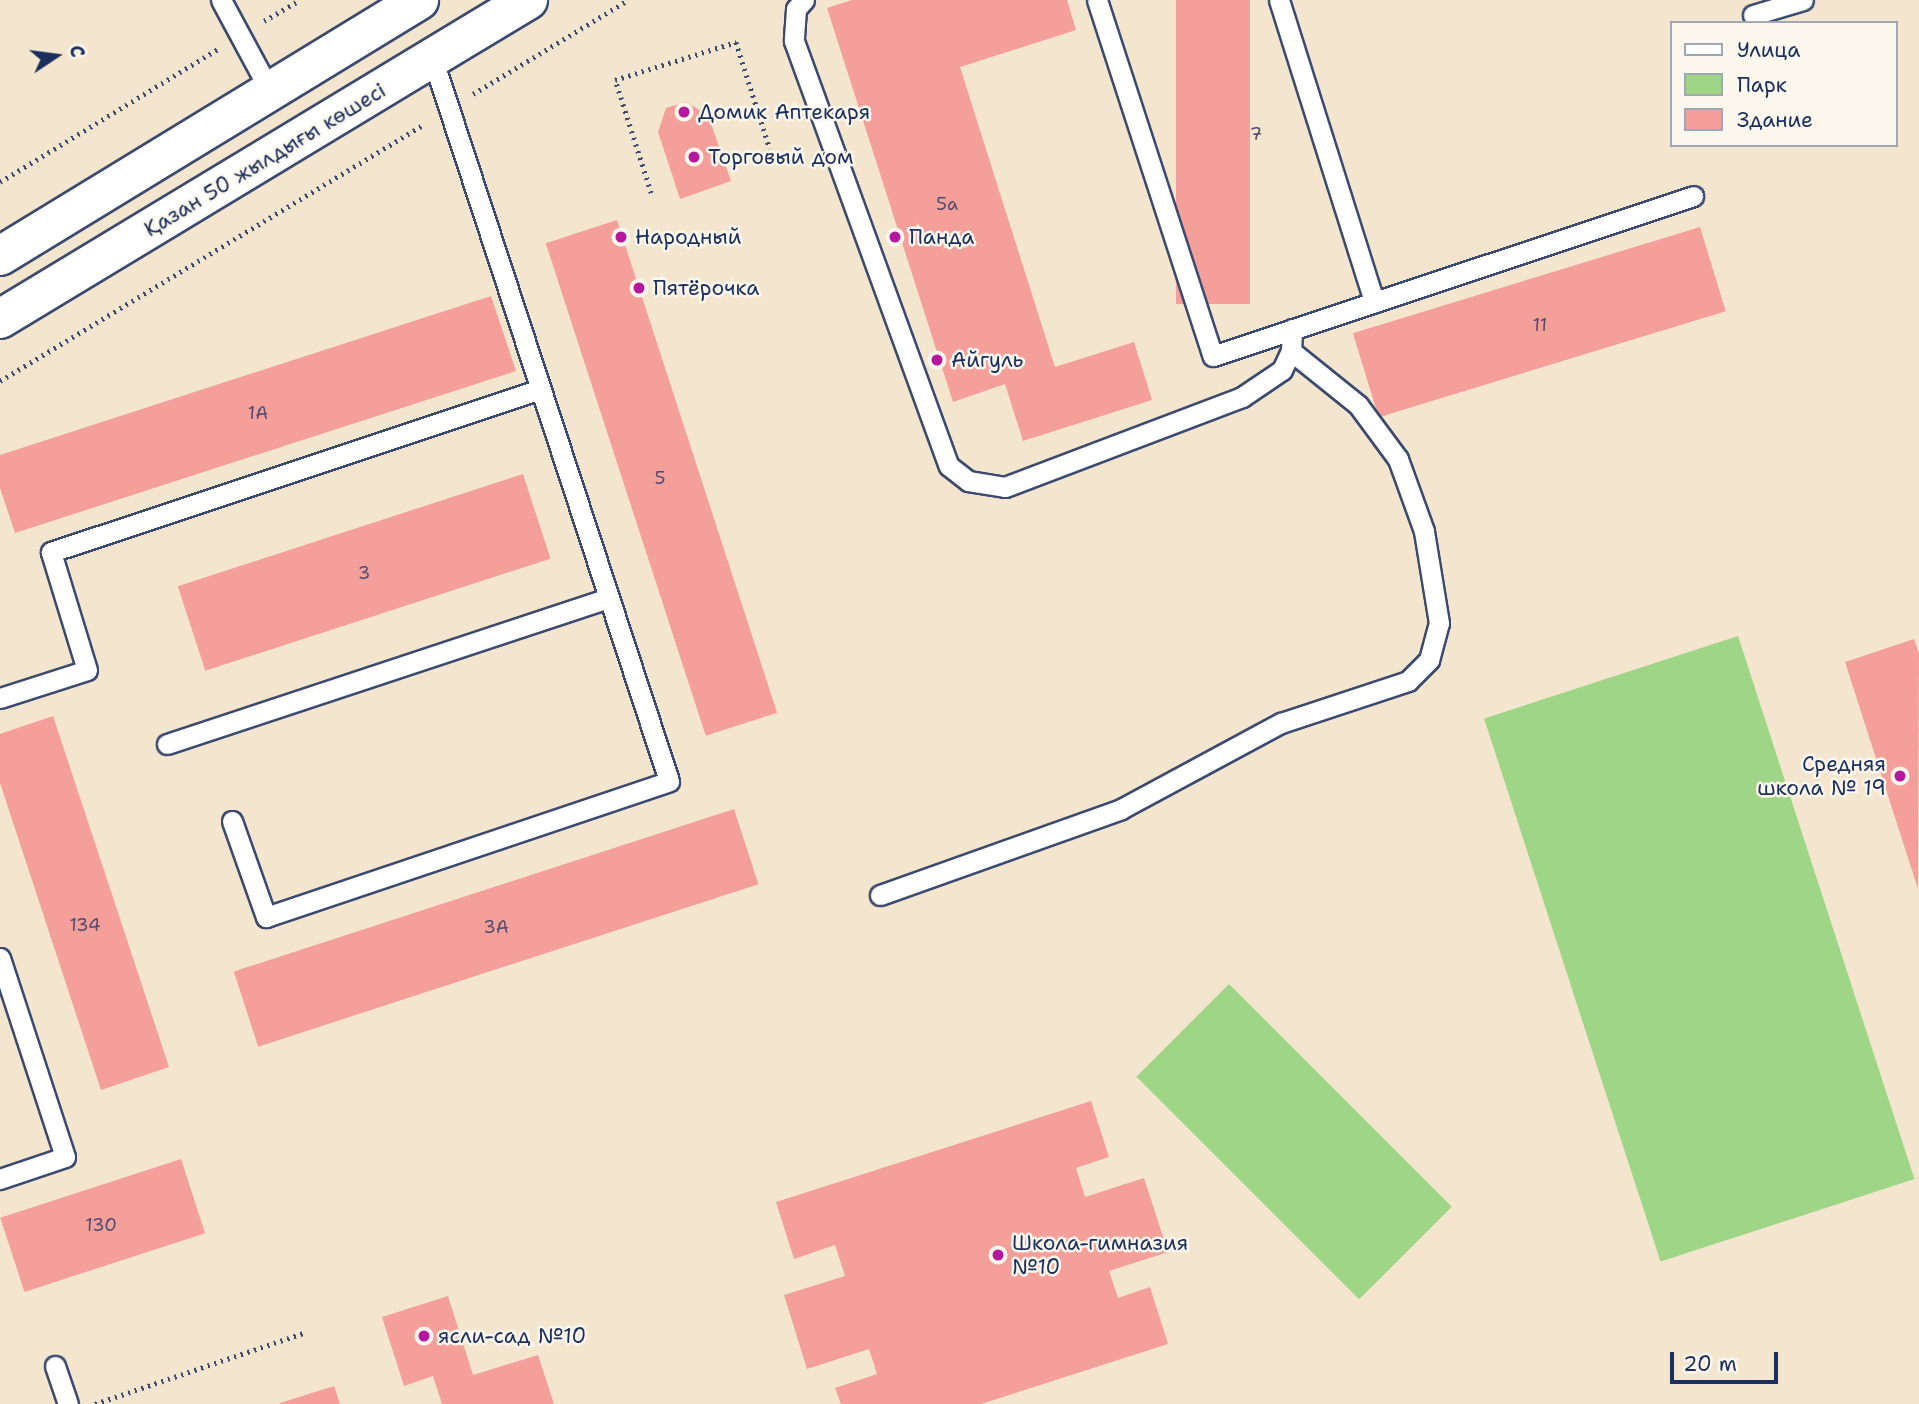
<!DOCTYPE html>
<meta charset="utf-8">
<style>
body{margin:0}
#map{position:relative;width:1919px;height:1404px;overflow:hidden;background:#f4e6ce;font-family:"Shantell Sans",sans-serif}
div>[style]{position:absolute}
.green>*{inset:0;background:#9fd587;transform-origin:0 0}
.building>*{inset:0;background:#f59f9b;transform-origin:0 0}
.path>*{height:4.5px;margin-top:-2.25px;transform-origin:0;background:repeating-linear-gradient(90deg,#3c4a6f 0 2px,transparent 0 7px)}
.roads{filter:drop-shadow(2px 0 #3c4a6f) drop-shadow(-2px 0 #3c4a6f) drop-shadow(0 2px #3c4a6f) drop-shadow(0 -2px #3c4a6f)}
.lane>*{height:19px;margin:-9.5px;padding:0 9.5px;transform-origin:9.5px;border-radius:9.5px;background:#fff}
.secondary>*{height:38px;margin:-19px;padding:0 19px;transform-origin:19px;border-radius:19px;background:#fff}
.dots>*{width:19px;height:19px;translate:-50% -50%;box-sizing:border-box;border:4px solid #fbf7ec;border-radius:50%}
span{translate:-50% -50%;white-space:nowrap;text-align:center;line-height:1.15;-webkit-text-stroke:5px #fbf7ec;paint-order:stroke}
.number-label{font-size:18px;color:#524b6d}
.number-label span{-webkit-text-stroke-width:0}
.poi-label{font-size:21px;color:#1b2f5e}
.left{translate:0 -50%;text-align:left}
.right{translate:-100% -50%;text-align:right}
.street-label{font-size:21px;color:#1b2f5e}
.legend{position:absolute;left:1670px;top:21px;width:228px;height:126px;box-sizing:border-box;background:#fbf7ec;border:2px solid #a1a7b3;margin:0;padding:9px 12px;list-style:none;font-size:21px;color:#1b2f5e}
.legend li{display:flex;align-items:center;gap:14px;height:35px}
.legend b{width:35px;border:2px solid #a1a7b3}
.north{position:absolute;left:21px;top:21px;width:70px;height:70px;-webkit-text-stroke:5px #fbf7ec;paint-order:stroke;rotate:77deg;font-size:19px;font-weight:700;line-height:28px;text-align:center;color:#1b2f5e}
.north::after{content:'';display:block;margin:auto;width:24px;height:32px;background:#1b2f5e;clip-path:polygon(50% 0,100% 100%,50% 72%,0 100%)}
.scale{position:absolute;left:1670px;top:1352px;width:108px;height:32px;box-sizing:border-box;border:4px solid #1b2f5e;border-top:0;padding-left:9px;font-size:21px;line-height:24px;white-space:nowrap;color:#1b2f5e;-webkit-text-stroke:5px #fbf7ec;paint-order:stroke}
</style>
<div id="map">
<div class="green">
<div style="left:1738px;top:636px;width:571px;height:267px;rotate:72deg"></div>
<div style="left:1229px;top:984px;width:315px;height:131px;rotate:45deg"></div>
</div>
<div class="building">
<div style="clip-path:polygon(852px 0,1067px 0,1076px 30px,960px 67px,1055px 367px,1134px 342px,1152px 400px,1023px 441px,1005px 384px,953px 402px,827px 8px)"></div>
<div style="left:1176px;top:0;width:74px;height:304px"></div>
<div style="clip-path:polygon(686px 102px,708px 115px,731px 181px,680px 199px,658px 132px,666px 108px)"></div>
<div style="left:617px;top:220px;width:518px;height:75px;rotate:72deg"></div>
<div style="left:1700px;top:227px;width:88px;height:363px;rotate:73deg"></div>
<div style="clip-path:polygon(491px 296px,516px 371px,15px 533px,0 488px,0 455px)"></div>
<div style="left:523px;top:474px;width:89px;height:363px;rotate:72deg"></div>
<div style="clip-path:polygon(1914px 639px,1919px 654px,1918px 889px,1845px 662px)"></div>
<div style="clip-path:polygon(53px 716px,169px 1067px,101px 1090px,0 783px,0 734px)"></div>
<div style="left:734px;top:809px;width:79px;height:526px;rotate:72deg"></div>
<div style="clip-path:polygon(1091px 1101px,1109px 1157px,1076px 1168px,1085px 1197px,1144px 1178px,1168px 1252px,1109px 1271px,1118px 1298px,1150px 1287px,1168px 1344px,981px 1404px,841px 1404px,835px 1388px,877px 1374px,869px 1349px,807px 1369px,784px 1295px,845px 1276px,835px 1245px,794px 1259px,776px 1202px)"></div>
<div style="left:181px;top:1159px;width:78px;height:190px;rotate:72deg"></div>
<div style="clip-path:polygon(448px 1296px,473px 1375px,538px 1355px,554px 1404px,442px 1404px,433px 1376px,404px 1386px,382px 1317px)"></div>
<div style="clip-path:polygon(334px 1386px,340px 1404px,280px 1404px,280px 1403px)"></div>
</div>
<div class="path">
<div style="left:264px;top:21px;width:42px;rotate:-30.3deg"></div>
<div style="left:473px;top:94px;width:181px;rotate:-31.2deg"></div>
<div style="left:0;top:182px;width:255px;rotate:-31.4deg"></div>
<div style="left:651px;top:193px;width:119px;rotate:-107.7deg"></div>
<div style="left:615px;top:80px;width:127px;rotate:-17.4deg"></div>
<div style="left:736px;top:42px;width:112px;rotate:72.4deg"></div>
<div style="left:0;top:381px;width:496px;rotate:-31.2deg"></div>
<div style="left:95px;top:1404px;width:223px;rotate:-18.8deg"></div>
</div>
<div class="roads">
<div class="lane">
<div style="left:221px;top:0;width:103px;rotate:61.7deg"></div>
<div style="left:804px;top:0;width:12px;rotate:132deg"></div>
<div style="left:796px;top:9px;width:32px;rotate:94deg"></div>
<div style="left:794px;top:41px;width:452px;rotate:70deg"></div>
<div style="left:949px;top:466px;width:24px;rotate:38deg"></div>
<div style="left:968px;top:481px;width:37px;rotate:9deg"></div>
<div style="left:1005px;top:487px;width:254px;rotate:-20.8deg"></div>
<div style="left:1242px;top:397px;width:48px;rotate:-34deg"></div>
<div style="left:1282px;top:370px;width:21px;rotate:-65deg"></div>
<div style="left:1291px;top:351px;width:22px;rotate:-87deg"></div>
<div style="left:1097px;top:0;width:374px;rotate:72deg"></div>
<div style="left:1213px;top:356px;width:506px;rotate:-18.43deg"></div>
<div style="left:1279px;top:0;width:317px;rotate:72.5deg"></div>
<div style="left:1753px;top:15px;width:52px;rotate:-16.7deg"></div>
<div style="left:0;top:698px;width:91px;rotate:-17.8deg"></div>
<div style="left:87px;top:670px;width:123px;rotate:-107deg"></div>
<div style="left:51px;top:552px;width:516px;rotate:-18.4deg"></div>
<div style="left:167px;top:744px;width:465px;rotate:-18.3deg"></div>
<div style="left:232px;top:821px;width:102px;rotate:70.5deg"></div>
<div style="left:266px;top:917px;width:425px;rotate:-18.6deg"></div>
<div style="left:669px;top:781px;width:759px;rotate:-108.12deg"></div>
<div style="left:880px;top:895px;width:256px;rotate:-19.6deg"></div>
<div style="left:1121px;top:809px;width:182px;rotate:-28.3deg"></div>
<div style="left:1281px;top:723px;width:134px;rotate:-18.3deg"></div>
<div style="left:1408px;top:681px;width:30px;rotate:-45deg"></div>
<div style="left:1429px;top:660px;width:38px;rotate:-75deg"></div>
<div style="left:1439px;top:623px;width:93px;rotate:-99.3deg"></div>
<div style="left:1424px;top:531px;width:77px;rotate:-109.9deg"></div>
<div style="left:1398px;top:459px;width:67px;rotate:-126.5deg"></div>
<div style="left:1358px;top:405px;width:86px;rotate:-141.1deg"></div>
<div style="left:0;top:958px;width:209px;rotate:71.9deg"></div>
<div style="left:65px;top:1157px;width:69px;rotate:161.3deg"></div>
<div style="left:55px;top:1366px;width:40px;rotate:71.1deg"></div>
</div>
<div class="secondary">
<div style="left:0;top:256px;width:491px;rotate:-31.4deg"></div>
<div style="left:0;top:319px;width:617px;rotate:-31.14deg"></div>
</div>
</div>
<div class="dots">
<div style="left:684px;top:112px;background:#b5179e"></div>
<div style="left:694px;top:157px;background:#b5179e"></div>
<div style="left:621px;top:237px;background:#b5179e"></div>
<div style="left:895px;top:237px;background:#b5179e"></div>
<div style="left:639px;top:288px;background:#b5179e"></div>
<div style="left:937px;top:360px;background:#b5179e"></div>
<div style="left:1900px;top:776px;background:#b5179e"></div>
<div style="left:998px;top:1255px;background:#b5179e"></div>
<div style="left:424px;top:1336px;background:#b5179e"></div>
</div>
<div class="number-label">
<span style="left:1256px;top:134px">7</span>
<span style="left:947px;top:204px">5а</span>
<span style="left:1540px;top:325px">11</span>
<span style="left:258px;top:413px">1А</span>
<span style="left:660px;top:478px">5</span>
<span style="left:364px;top:573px">3</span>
<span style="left:85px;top:925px">134</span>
<span style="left:496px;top:927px">3А</span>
<span style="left:101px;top:1225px">130</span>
</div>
<div class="poi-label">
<span class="left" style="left:698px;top:112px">Домик Аптекаря</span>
<span class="left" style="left:708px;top:157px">Торговый дом</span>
<span class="left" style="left:635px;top:237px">Народный</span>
<span class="left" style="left:909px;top:237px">Панда</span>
<span class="left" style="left:653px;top:288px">Пятёрочка</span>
<span class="left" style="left:951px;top:360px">Айгуль</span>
<span class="right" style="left:1886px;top:776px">Средняя<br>школа № 19</span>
<span class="left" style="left:1012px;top:1255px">Школа-гимназия<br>№10</span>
<span class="left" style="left:438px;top:1336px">ясли-сад №10</span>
</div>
<div class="street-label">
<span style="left:265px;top:160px;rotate:-31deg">Қазан 50 жылдығы көшесі</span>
</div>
<ul class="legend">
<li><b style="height:9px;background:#fff"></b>Улица</li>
<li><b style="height:19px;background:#9fd587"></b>Парк</li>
<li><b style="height:19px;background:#f59f9b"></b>Здание</li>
</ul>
<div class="north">С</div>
<div class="scale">20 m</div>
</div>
